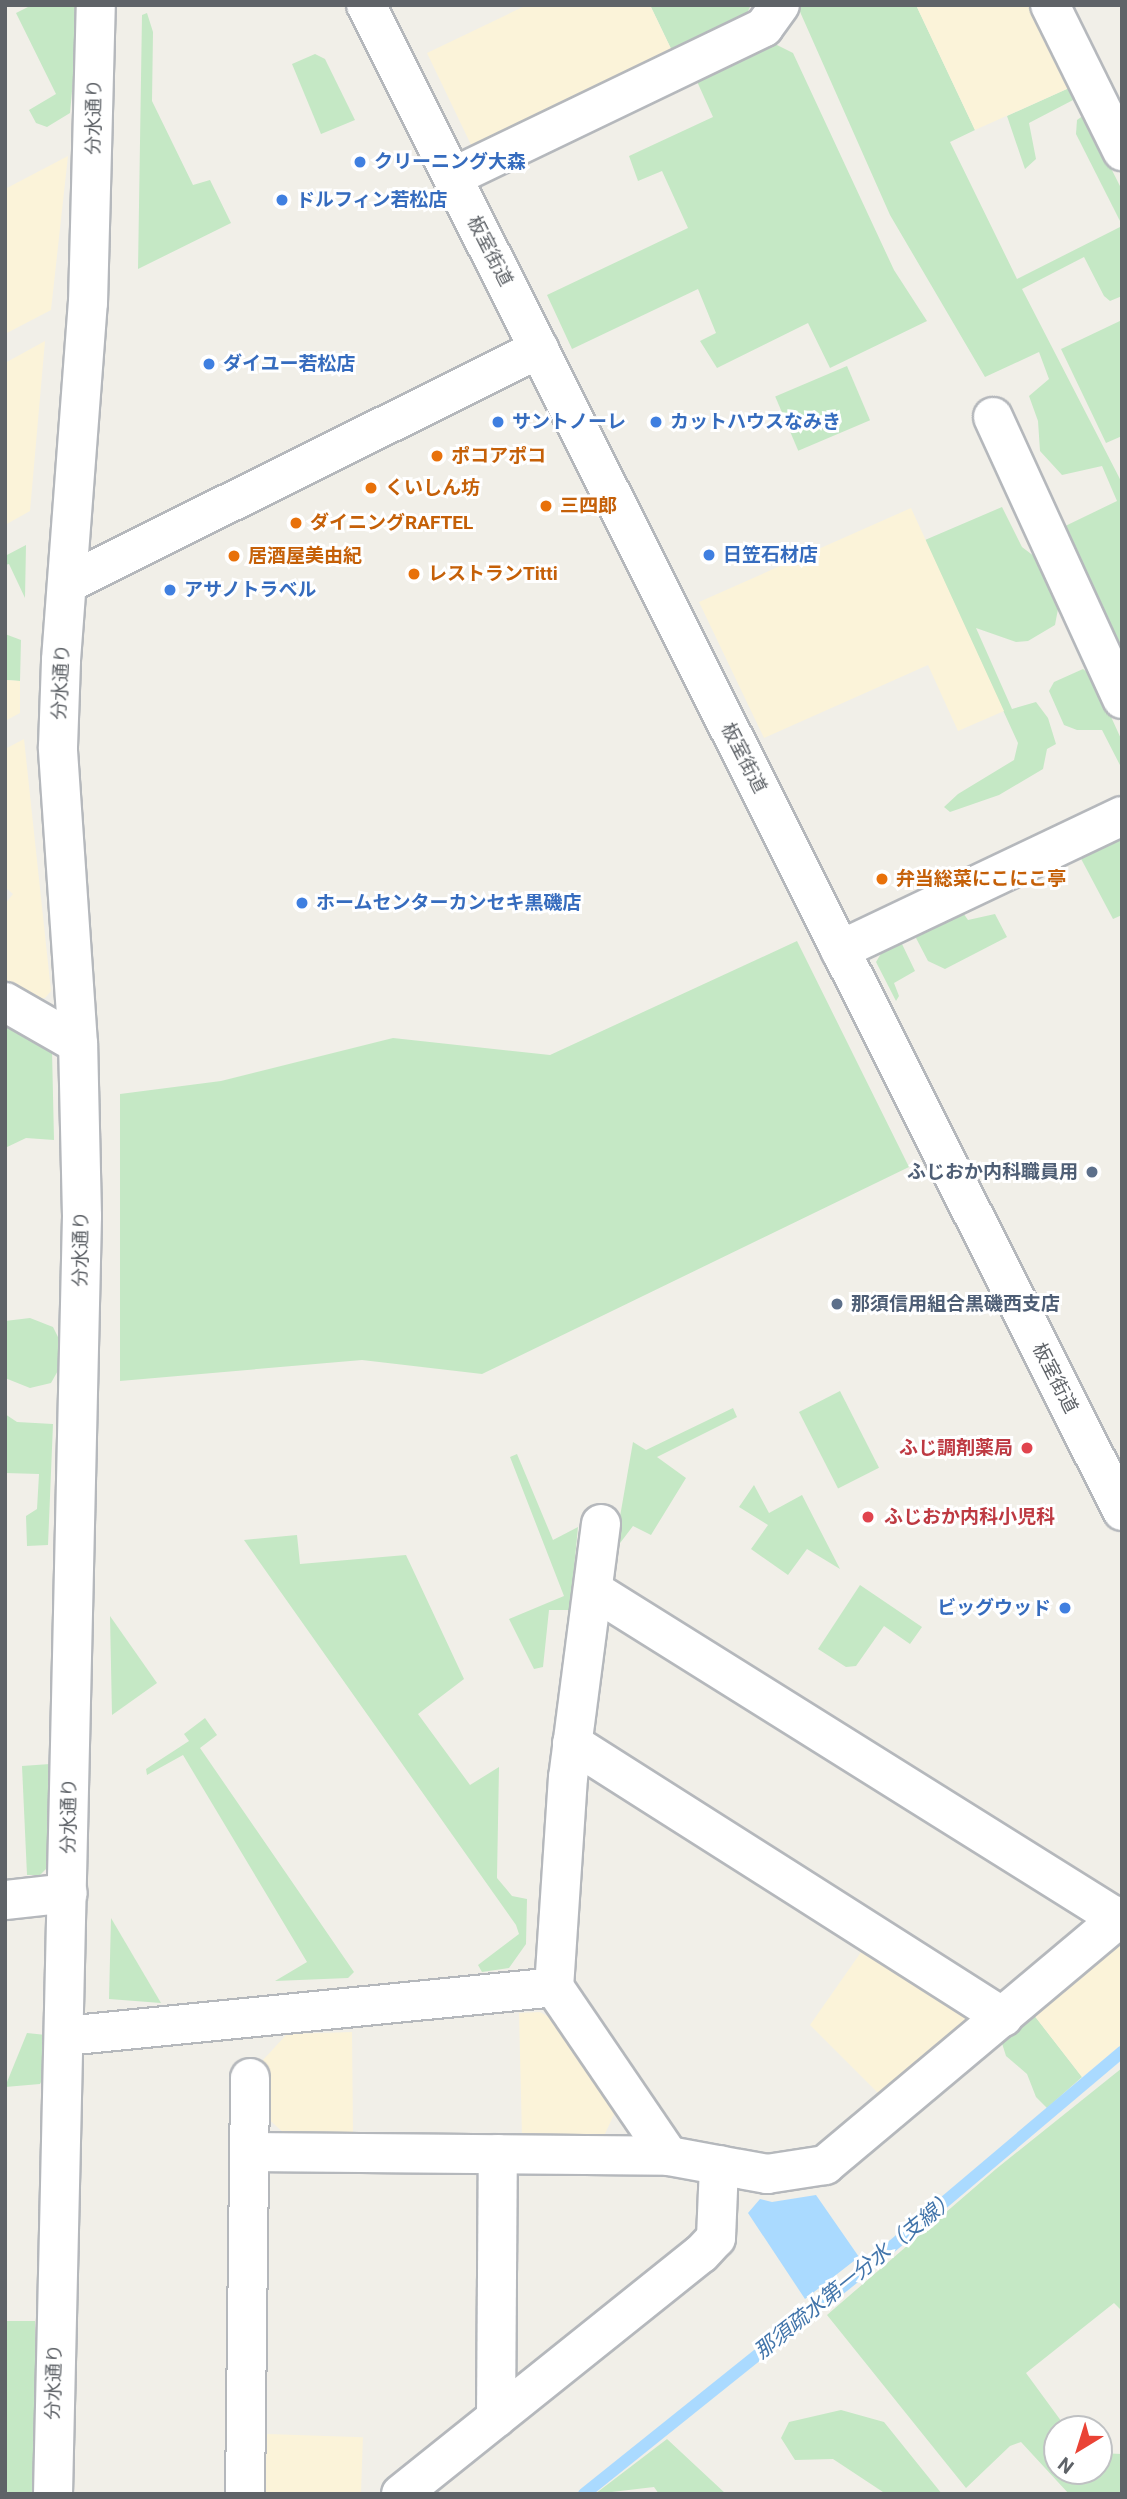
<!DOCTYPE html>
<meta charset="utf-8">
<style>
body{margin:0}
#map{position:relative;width:1127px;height:2499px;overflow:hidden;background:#f1efe8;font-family:Roboto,"Noto Sans JP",sans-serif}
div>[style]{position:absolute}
.green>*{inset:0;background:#c5e8c5;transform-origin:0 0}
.sand>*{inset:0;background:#fbf3d9;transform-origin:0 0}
.water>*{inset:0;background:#aadaff}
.stream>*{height:12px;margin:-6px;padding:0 6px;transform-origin:6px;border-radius:6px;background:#aadaff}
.roads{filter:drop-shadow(2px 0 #b5b8bc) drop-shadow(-2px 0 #b5b8bc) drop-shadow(0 2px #b5b8bc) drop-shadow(0 -2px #b5b8bc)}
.minor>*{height:38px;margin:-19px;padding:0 19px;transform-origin:19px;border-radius:19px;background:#fff}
.tertiary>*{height:38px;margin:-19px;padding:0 19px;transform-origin:19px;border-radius:19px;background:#fff}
.secondary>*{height:38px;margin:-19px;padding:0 19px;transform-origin:19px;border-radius:19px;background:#fff}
.dots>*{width:19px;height:19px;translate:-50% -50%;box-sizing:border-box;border:4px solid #fff;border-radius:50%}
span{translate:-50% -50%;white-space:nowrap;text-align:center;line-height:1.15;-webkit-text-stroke:6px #fff;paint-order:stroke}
.street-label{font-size:19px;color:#5f6368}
.shop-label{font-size:19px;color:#366cbe;font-weight:700}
.left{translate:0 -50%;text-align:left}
.right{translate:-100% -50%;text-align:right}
.food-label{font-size:19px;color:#c56008;font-weight:700}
.service-label{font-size:19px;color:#4e5e75;font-weight:700}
.health-label{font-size:19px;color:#be3a42;font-weight:700}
.water-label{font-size:21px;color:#4174aa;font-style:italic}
.frame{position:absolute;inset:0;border:7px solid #5f6368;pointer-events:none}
.north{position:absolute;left:1043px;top:2415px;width:70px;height:70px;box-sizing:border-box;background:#fff;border:2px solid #bfc1c3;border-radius:50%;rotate:218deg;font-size:19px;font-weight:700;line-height:28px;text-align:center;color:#5f6368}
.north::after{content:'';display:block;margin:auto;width:24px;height:32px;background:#ea4335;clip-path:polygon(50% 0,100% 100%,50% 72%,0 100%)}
</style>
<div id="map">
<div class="green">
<div style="clip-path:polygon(32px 5px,80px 5px,70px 113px,47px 127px,36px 123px,29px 110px,56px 94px,16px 13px)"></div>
<div style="clip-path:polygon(650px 5px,751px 5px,745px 17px,674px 55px)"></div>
<div style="clip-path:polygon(797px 5px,916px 5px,975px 130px,950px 142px,1017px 279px,1122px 226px,1122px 296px,1110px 301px,1104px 296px,1084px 257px,1022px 289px,1122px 483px,1122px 646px,1115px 649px,1057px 530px,1117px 501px,1102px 466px,1062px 475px,1040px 451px,1038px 421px,1029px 396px,1049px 379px,1039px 352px,985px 377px,890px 215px)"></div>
<div style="clip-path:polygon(147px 13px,153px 32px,152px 101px,193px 185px,210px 180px,231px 223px,138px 269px,142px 15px)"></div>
<div style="clip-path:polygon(771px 42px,793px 53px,894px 270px,927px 321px,830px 368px,808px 323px,717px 368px,700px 341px,716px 333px,698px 289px,572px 349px,547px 295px,688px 228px,662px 171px,638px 181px,629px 156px,713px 117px,695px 77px)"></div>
<div style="clip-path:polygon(315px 54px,325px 59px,355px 120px,321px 134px,292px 64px)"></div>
<div style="clip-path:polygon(1069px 88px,1075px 99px,1029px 123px,1036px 159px,1025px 169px,1007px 116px)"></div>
<div style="clip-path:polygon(1084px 115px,1122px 190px,1122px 225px,1076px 134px,1077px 120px)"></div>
<div style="clip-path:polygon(1122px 320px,1122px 436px,1106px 443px,1061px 349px)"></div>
<div style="left:847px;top:366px;width:59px;height:78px;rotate:67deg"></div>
<div style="clip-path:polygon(1002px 507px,1022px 547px,1039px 560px,1061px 593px,1055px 625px,1028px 641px,1016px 642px,976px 628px,1012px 709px,1036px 702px,1048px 718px,1056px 744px,1047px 749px,1043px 769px,999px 795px,950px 812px,944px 807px,958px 794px,1014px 760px,1018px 743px,925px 540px)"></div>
<div style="clip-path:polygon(26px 545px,25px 598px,9px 564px,5px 565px,5px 556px)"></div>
<div style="clip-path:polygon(5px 634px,21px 640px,20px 681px,5px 680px)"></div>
<div style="clip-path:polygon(1083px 669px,1093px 677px,1122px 741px,1122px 769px,1102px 730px,1077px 730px,1064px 725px,1049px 691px,1054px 682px)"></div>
<div style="clip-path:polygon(1122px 832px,1122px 915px,1113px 919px,1078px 853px)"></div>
<div style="clip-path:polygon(959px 907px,968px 920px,995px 914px,1007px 937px,945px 969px,928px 961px,916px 938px,918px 928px)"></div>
<div style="clip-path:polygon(797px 941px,909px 1167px,482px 1374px,362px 1360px,120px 1381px,120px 1094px,221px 1081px,393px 1038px,550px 1055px)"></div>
<div style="clip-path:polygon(902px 944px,915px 971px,894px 983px,899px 996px,896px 1001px,876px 962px,883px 950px)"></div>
<div style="clip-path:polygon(5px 1026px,52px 1050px,54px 1140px,26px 1138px,5px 1148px)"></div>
<div style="clip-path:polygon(30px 1318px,53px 1327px,59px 1339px,60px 1367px,51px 1383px,30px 1388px,5px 1378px,5px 1321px)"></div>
<div style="left:840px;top:1391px;width:86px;height:46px;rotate:63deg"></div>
<div style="clip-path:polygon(733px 1408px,737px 1417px,657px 1457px,686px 1478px,651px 1535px,633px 1526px,614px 1551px,633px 1442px,646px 1450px)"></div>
<div style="clip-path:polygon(5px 1414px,17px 1422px,53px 1424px,48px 1545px,27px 1546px,26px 1516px,37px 1509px,39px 1474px,5px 1473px)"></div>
<div style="clip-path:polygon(517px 1454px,553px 1540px,578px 1527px,570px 1610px,549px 1610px,543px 1667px,534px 1669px,509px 1619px,564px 1596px,510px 1457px)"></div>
<div style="clip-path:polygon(754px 1485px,769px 1513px,802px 1495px,840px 1569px,807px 1549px,788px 1575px,751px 1549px,768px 1525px,739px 1507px)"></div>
<div style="clip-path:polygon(297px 1535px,300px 1564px,406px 1555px,464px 1679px,418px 1714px,470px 1785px,499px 1767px,497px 1878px,512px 1896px,527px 1899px,526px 1944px,509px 1968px,482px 1972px,478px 1965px,519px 1934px,516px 1925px,244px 1540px)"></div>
<div style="clip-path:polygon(860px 1585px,922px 1627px,910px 1644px,884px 1626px,856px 1666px,846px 1667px,818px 1649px)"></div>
<div style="clip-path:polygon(110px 1616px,157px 1683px,112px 1715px)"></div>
<div style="clip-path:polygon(205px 1718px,217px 1735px,200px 1748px,354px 1972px,348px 1978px,275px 1981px,307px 1962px,183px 1755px,147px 1775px,146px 1769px,189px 1741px,184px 1734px)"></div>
<div style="clip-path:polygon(50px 1764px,48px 1867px,40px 1875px,27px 1875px,22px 1766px)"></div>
<div style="clip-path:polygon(111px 1918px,161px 2003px,109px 1999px)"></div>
<div style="clip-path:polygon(1030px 2010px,1082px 2077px,1047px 2108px,1036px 2097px,1027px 2074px,1006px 2056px,1000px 2037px)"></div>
<div style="clip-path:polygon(27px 2033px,46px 2035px,45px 2075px,40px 2084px,5px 2087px)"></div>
<div style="clip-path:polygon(1122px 2068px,1122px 2311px,1114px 2303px,1026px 2373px,1067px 2429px,1057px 2429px,1057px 2471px,1099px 2471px,1099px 2453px,1122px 2454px,1122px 2494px,1069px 2494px,1021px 2442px,1010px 2446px,966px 2488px,827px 2315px,996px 2169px)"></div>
<div style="left:35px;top:2321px;width:173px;height:30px;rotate:90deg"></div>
<div style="clip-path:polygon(841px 2410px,884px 2422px,942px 2494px,886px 2494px,833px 2459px,795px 2460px,781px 2438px,789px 2422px)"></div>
<div style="clip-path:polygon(667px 2439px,726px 2494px,659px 2494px,654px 2487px,595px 2494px)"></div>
</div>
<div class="sand">
<div style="clip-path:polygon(527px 5px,650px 5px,674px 55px,474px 151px,427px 53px)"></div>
<div style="clip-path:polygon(916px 5px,1029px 5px,1069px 88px,975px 130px)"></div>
<div style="clip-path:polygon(68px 156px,51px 310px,5px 334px,5px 189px)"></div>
<div style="clip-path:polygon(45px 341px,30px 511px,5px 525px,5px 363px)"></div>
<div style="clip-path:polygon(911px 508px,1004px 711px,958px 731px,928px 665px,764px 738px,699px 602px)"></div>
<div style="clip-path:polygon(5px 680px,20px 681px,20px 713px,5px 721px)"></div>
<div style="clip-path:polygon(24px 739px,51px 991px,45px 998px,33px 999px,5px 981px,5px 904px,13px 894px,5px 887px,5px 749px)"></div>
<div style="clip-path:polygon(1122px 1935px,1122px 2044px,1082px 2077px,1030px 2010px)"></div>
<div style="clip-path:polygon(866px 1945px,970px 2011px,969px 2023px,880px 2095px,810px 2025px)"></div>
<div style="clip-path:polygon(540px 2012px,559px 2023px,617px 2108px,603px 2138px,522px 2136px,519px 2013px)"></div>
<div style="clip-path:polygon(352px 2032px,353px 2134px,284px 2133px,265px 2116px,263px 2060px,287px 2034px)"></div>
<div style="left:267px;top:2434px;width:96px;height:60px;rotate:2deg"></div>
</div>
<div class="water">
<div style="clip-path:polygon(816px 2195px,859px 2257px,805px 2299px,748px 2213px,760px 2199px,772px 2202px)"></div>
</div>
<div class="stream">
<div style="left:584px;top:2494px;width:368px;rotate:-38.7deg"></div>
<div style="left:871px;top:2264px;width:329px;rotate:-40.2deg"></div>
</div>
<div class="roads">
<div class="minor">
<div style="left:1050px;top:5px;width:163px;rotate:63.7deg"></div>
<div style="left:453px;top:177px;width:345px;rotate:-25.7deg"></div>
<div style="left:764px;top:27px;width:27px;rotate:-54deg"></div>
<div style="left:993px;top:417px;width:310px;rotate:65.4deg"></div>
<div style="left:840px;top:950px;width:312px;rotate:-25.4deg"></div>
<div style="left:5px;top:1002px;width:84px;rotate:29.9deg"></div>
<div style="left:601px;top:1524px;width:255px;rotate:97.4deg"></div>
<div style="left:568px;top:1777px;width:210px;rotate:93.8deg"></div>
<div style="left:554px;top:1987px;width:204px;rotate:55.8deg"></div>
<div style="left:669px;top:2156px;width:100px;rotate:10.4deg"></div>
<div style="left:767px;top:2174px;width:59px;rotate:-8.8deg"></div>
<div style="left:825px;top:2165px;width:388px;rotate:-40deg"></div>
<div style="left:593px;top:1590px;width:618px;rotate:32.04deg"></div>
<div style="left:572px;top:1743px;width:511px;rotate:32.45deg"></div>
<div style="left:5px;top:1900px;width:63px;rotate:-6.3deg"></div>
<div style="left:65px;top:2036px;width:491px;rotate:-5.7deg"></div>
<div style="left:249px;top:2152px;width:420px;rotate:0.5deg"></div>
<div style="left:496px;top:2418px;width:264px;rotate:-89.6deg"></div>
<div style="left:245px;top:2494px;width:416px;rotate:-89.3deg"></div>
<div style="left:401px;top:2494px;width:384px;rotate:-38.7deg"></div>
<div style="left:701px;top:2254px;width:22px;rotate:-47deg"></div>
<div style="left:716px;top:2238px;width:73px;rotate:-87.6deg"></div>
</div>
<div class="tertiary">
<div style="left:68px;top:583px;width:526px;rotate:-26.42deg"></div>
<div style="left:53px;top:2494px;width:1278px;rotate:-88.7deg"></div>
<div style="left:82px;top:1216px;width:172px;rotate:-91.3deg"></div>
<div style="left:78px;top:1044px;width:298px;rotate:-93.9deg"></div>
<div style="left:58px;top:747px;width:87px;rotate:-88deg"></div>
<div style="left:61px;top:660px;width:358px;rotate:-85.7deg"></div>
<div style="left:88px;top:303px;width:298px;rotate:-88.5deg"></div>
</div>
<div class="secondary">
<div style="left:366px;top:5px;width:1685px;rotate:63.34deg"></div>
</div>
</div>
<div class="dots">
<div style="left:360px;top:162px;background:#3f7fe0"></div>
<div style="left:282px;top:200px;background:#3f7fe0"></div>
<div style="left:209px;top:364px;background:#3f7fe0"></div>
<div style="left:498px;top:422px;background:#3f7fe0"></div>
<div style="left:656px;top:422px;background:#3f7fe0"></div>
<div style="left:437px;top:456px;background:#e8710a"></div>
<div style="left:371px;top:488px;background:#e8710a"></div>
<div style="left:546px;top:506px;background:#e8710a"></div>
<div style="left:296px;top:523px;background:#e8710a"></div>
<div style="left:709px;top:555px;background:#3f7fe0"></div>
<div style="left:234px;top:556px;background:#e8710a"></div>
<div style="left:414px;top:574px;background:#e8710a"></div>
<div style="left:170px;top:590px;background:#3f7fe0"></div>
<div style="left:882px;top:879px;background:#e8710a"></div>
<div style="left:302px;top:903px;background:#3f7fe0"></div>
<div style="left:1092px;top:1172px;background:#5c6f8a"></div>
<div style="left:837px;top:1304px;background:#5c6f8a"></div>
<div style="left:1027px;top:1448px;background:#e0444e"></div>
<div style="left:868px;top:1517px;background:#e0444e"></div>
<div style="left:1065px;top:1608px;background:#3f7fe0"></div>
</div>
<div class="street-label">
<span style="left:94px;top:117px;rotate:-89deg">分水通り</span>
<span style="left:490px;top:251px;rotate:63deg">板室街道</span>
<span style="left:61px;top:682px;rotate:-87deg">分水通り</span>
<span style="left:744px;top:758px;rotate:63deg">板室街道</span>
<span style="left:81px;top:1249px;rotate:-89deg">分水通り</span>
<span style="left:1055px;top:1378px;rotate:63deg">板室街道</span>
<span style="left:69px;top:1816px;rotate:-89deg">分水通り</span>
<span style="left:54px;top:2382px;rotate:-88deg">分水通り</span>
</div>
<div class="shop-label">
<span class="left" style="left:374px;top:162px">クリーニング大森</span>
<span class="left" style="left:296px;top:200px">ドルフィン若松店</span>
<span class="left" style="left:223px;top:364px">ダイユー若松店</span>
<span class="left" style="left:512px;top:422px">サントノーレ</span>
<span class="left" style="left:670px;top:422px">カットハウスなみき</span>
<span class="left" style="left:723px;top:555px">日笠石材店</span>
<span class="left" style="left:184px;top:590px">アサノトラベル</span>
<span class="left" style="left:316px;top:903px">ホームセンターカンセキ黒磯店</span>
<span class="right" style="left:1051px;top:1608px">ビッグウッド</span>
</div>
<div class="food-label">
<span class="left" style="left:451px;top:456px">ポコアポコ</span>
<span class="left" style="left:385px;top:488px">くいしん坊</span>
<span class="left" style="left:560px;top:506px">三四郎</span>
<span class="left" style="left:310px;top:523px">ダイニングRAFTEL</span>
<span class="left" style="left:248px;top:556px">居酒屋美由紀</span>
<span class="left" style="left:428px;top:574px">レストランTitti</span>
<span class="left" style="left:896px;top:879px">弁当総菜にこにこ亭</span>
</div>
<div class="service-label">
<span class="right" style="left:1078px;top:1172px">ふじおか内科職員用</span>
<span class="left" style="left:851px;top:1304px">那須信用組合黒磯西支店</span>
</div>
<div class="health-label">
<span class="right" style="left:1013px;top:1448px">ふじ調剤薬局</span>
<span class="left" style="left:884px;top:1517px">ふじおか内科小児科</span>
</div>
<div class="water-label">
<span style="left:855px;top:2275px;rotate:-39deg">那須疏水第一分水（支線）</span>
</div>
<div class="frame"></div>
<div class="north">N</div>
</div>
